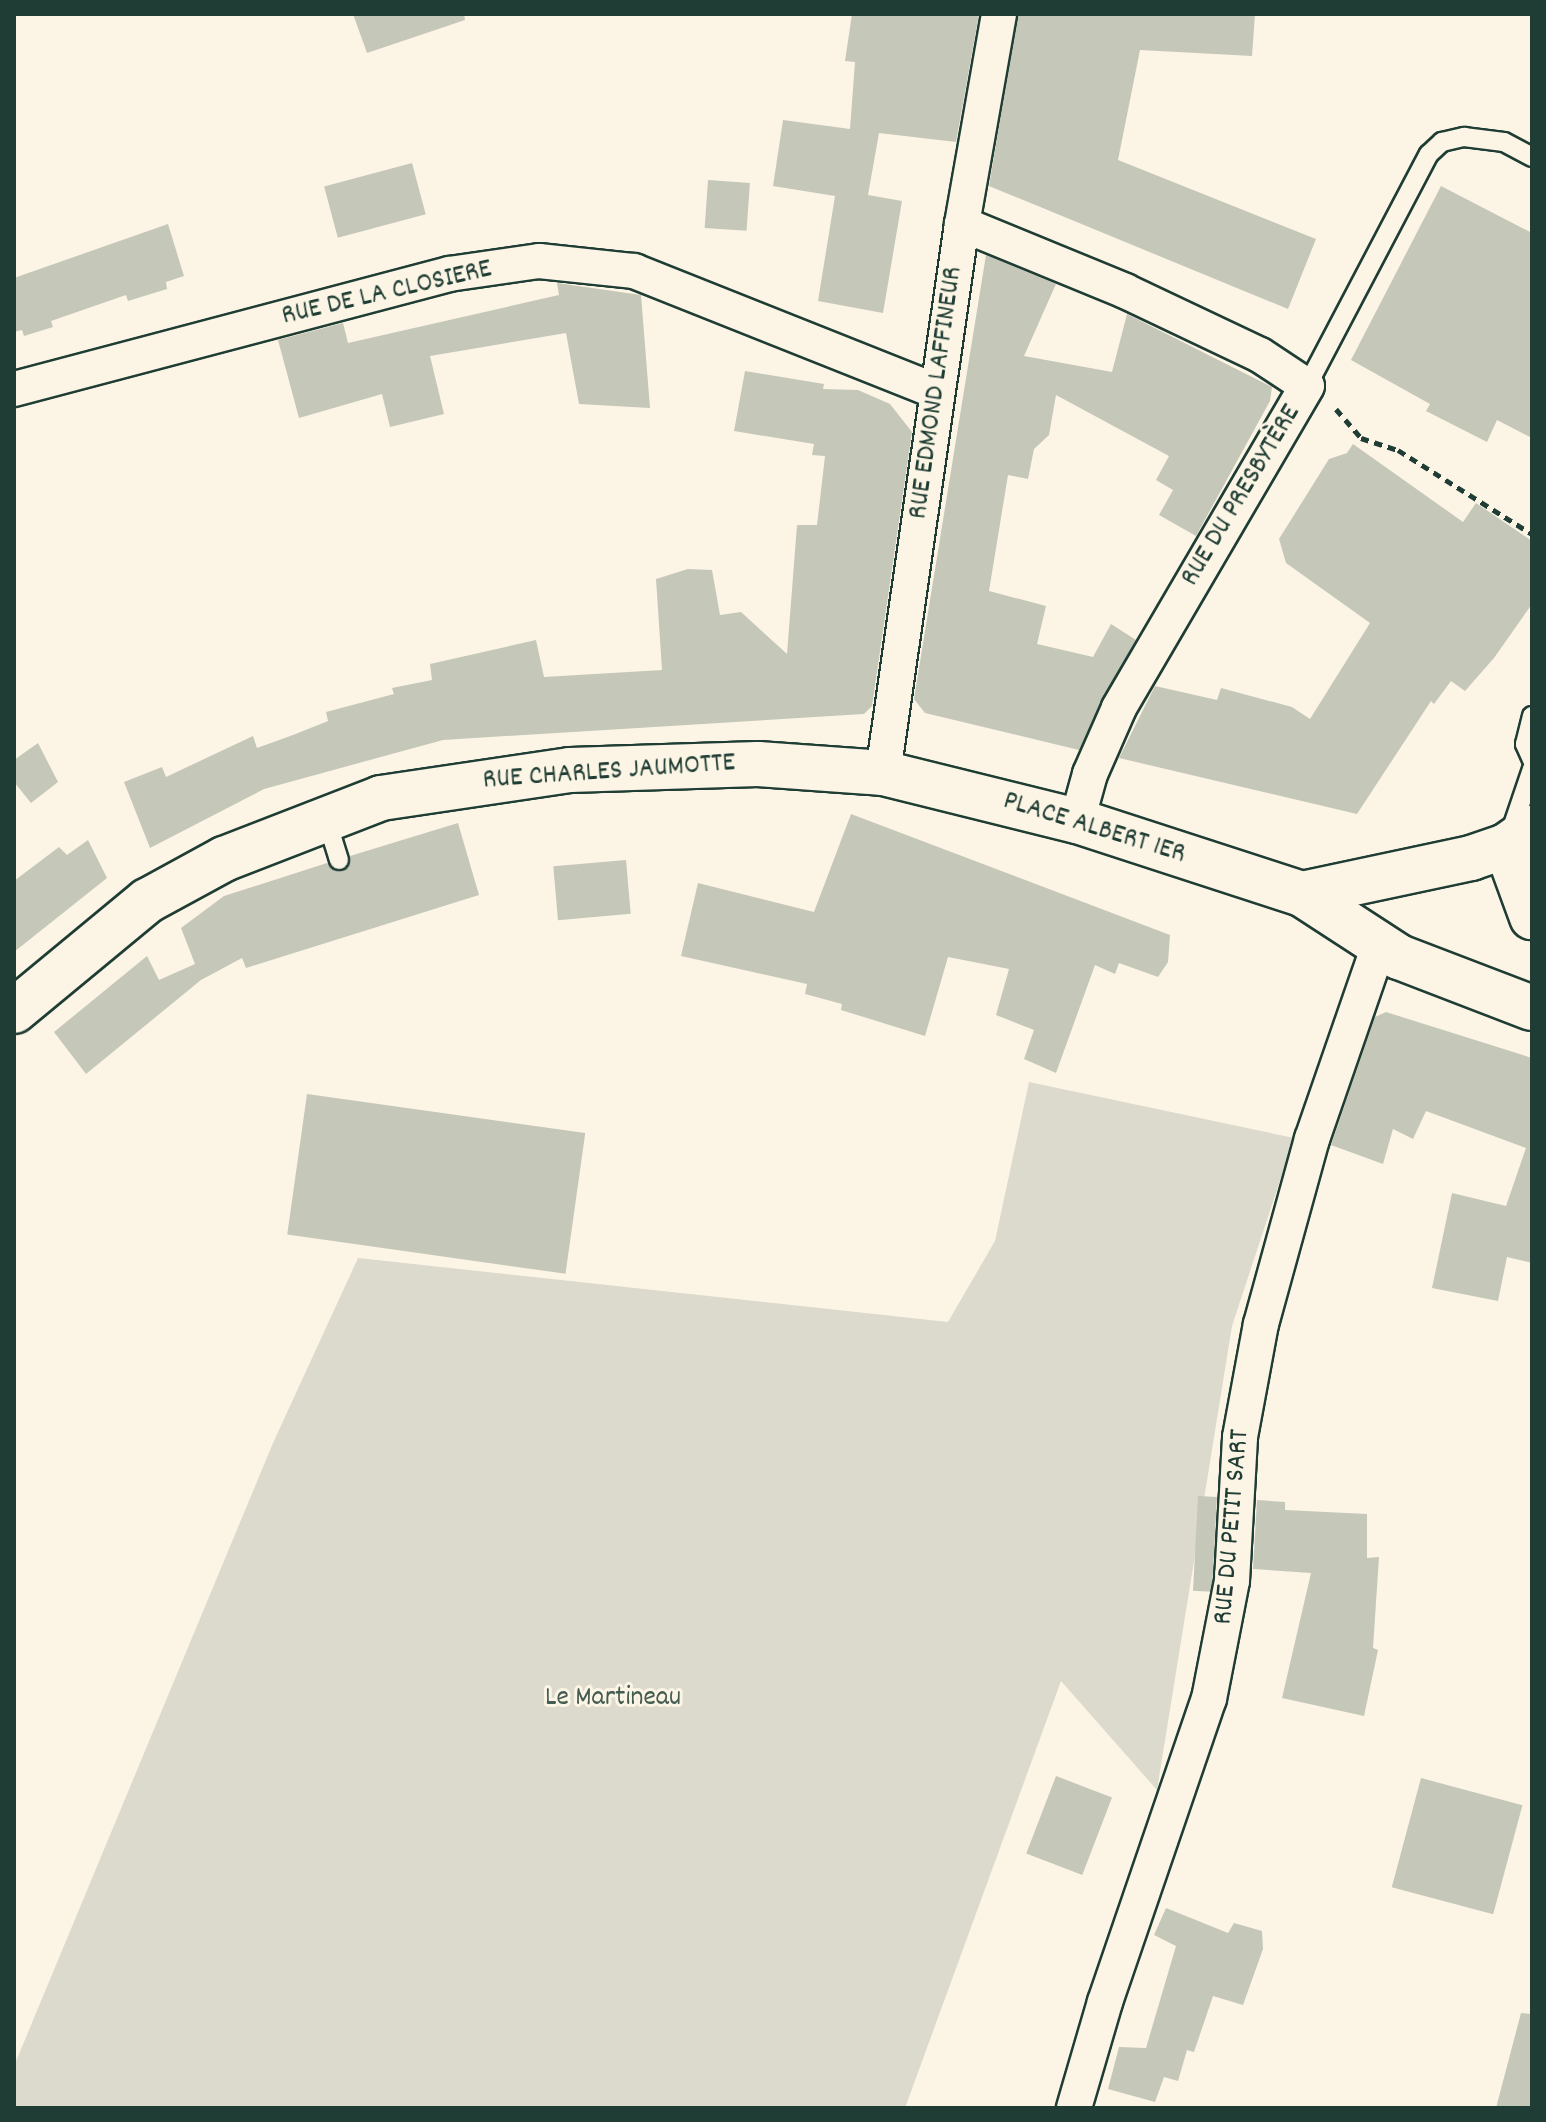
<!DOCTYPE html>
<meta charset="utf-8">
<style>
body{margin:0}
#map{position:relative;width:1546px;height:2122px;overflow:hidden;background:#fcf5e5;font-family:Dekko,sans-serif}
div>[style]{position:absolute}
.green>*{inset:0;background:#dcdacc}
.building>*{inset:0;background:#c5c7b9;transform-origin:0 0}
.path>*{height:5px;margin-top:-2.5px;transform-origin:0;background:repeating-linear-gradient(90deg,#1f3d34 0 8px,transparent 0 14px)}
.roads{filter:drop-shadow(2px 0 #1f3d34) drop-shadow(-2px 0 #1f3d34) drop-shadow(0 2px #1f3d34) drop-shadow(0 -2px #1f3d34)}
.lane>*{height:18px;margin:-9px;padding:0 9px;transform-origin:9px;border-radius:9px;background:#fcf5e5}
.street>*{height:34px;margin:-17px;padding:0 17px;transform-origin:17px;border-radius:17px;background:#fcf5e5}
.secondary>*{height:44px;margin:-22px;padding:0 22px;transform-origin:22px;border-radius:22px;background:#fcf5e5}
span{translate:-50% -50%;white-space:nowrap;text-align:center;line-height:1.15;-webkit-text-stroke:6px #fcf5e5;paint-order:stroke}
.street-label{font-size:28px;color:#1f3d34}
.park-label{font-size:28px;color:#455c52}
.frame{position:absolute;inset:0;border:16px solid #1f3d34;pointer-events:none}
</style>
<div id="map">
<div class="green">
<div style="clip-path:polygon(1029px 1082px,1294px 1138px,1232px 1326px,1157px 1790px,1061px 1681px,905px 2108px,14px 2108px,14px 2066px,273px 1443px,358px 1258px,948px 1322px,995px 1241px)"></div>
</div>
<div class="building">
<div style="clip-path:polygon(353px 14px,464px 14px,465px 20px,367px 53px)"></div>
<div style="clip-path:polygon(852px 14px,979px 14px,956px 142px,879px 133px,868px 195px,902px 201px,883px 313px,818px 301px,835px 196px,773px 186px,783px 120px,850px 129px,855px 62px,845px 61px)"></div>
<div style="clip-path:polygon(1018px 14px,1255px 14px,1252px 56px,1140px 50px,1118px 160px,1316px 239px,1288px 309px,989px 186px)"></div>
<div style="left:412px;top:163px;width:53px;height:91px;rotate:75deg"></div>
<div style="left:708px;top:180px;width:42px;height:48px;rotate:4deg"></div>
<div style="clip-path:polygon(1441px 186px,1532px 233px,1532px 438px,1497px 420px,1487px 442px,1426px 411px,1430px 404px,1351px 360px)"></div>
<div style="clip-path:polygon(168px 224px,184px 276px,166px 282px,167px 289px,128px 301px,126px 295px,51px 321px,53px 327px,24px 336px,22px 330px,14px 332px,14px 278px)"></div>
<div style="clip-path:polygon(986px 255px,1056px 284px,1024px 356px,1112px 372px,1127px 314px,1272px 387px,1270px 401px,1196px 536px,1159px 515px,1173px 490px,1156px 480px,1169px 456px,1056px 395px,1049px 435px,1034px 449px,1028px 479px,1008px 475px,989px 591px,1046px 606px,1037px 644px,1093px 657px,1111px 624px,1136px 640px,1079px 750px,925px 713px,914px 699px)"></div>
<div style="clip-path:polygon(557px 283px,641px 295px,650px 408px,579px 404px,566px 333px,430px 356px,444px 414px,390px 427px,382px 394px,299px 418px,278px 340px,343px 323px,348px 343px,559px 295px)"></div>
<div style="clip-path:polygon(745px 371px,824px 384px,823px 389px,858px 390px,890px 404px,912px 432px,872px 706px,864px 714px,443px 740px,264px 789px,150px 848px,124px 782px,162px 767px,166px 777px,253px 736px,257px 748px,293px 735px,328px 721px,326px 712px,394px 694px,392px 688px,432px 680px,430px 664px,536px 640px,544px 677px,662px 670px,656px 579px,688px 569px,712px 570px,720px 615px,741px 612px,787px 654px,797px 525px,817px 525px,825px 456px,812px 455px,814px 444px,734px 431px)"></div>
<div style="clip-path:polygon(1353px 444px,1463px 522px,1476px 503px,1532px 541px,1532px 604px,1494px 658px,1465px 691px,1451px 681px,1434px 704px,1431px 701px,1357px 814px,1119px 758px,1155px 686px,1217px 700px,1221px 688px,1292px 707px,1310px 719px,1370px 623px,1286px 563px,1279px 539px,1329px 459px,1347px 453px)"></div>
<div style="clip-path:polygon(38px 743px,58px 782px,31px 803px,14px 782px,14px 760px)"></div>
<div style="clip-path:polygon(851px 814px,1170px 935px,1168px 962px,1158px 977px,1119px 963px,1115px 974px,1095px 965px,1056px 1073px,1024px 1059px,1034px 1030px,996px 1015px,1009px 969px,948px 957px,925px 1036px,841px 1010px,842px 1004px,805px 994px,807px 984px,681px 956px,698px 883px,814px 912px)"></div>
<div style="clip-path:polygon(458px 823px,479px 895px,246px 968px,242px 958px,201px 980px,86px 1074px,54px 1032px,147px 956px,159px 980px,195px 964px,181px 928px,224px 896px,327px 863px,343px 871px,350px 856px)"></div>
<div style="clip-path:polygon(88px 840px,107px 878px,14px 952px,14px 881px,59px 847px,67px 855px)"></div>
<div style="left:626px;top:860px;width:54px;height:73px;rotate:85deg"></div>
<div style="clip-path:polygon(1386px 1012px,1532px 1058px,1532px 1263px,1507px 1257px,1498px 1301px,1432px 1288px,1452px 1193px,1506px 1206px,1526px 1148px,1426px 1111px,1413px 1139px,1393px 1129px,1383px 1164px,1331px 1145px,1375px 1017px)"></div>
<div style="left:307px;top:1094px;width:281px;height:142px;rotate:8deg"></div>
<div style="left:1198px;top:1496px;width:19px;height:95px;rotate:3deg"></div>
<div style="clip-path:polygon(1257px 1500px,1285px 1502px,1285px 1510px,1367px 1514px,1367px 1558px,1379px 1557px,1373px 1648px,1378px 1650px,1364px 1716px,1282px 1698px,1311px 1573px,1253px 1569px)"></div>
<div style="left:1056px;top:1776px;width:60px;height:83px;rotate:21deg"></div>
<div style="left:1421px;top:1778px;width:105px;height:113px;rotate:15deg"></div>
<div style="clip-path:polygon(1166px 1908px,1228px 1933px,1234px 1923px,1262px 1931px,1263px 1949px,1243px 2005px,1213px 1996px,1194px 2052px,1187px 2050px,1178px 2081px,1164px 2077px,1155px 2102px,1108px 2089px,1119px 2047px,1146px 2048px,1176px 1946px,1154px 1935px)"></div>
<div style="clip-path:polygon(1521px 2013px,1532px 2014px,1532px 2108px,1496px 2108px)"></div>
</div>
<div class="path">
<div style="left:1336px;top:409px;width:38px;rotate:49deg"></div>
<div style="left:1361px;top:438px;width:39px;rotate:18deg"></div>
<div style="left:1398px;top:450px;width:158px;rotate:32.1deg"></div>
</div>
<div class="roads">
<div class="lane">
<div style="left:1307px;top:386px;width:262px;rotate:-62.3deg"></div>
<div style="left:1429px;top:154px;width:18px;rotate:-43deg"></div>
<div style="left:1442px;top:142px;width:23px;rotate:-13deg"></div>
<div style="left:1464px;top:137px;width:40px;rotate:7.1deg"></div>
<div style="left:1504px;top:142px;width:32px;rotate:28deg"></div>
<div style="left:1532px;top:716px;width:29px;rotate:104deg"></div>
<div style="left:1525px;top:744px;width:17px;rotate:66deg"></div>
<div style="left:326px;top:818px;width:44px;rotate:72.8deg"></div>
<div style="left:1510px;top:834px;width:69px;rotate:-71.3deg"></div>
</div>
<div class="street">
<div style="left:962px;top:224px;width:176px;rotate:22.3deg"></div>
<div style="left:1125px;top:291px;width:149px;rotate:25.4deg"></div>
<div style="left:1260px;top:355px;width:56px;rotate:33.4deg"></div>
<div style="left:1307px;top:386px;width:373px;rotate:120.3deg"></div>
<div style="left:1119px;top:708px;width:72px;rotate:113.7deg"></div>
<div style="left:1090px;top:774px;width:49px;rotate:105.5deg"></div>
<div style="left:14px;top:389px;width:450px;rotate:-14.8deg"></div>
<div style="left:449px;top:274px;width:91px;rotate:-8.2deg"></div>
<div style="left:539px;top:261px;width:96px;rotate:6deg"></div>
<div style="left:634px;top:271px;width:325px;rotate:21.7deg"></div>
<div style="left:883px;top:773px;width:555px;rotate:-81.81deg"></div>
<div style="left:962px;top:224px;width:213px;rotate:-80deg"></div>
<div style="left:1074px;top:2108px;width:110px;rotate:-73.7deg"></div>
<div style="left:1105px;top:2002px;width:320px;rotate:-71.1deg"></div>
<div style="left:1209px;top:1699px;width:120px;rotate:-79deg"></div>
<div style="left:1232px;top:1581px;width:144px;rotate:-86.8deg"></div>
<div style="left:1240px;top:1437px;width:115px;rotate:-79.5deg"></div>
<div style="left:1261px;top:1324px;width:192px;rotate:-74.6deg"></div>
<div style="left:1312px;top:1139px;width:207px;rotate:-70.9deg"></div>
</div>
<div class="secondary">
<div style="left:1506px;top:846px;width:76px;rotate:69.9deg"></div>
<div style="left:1302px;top:894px;width:173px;rotate:-12deg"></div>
<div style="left:1471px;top:858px;width:37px;rotate:-19deg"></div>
<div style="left:1506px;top:846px;width:32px;rotate:-35deg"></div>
<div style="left:14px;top:1011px;width:173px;rotate:-39.6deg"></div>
<div style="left:147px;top:901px;width:88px;rotate:-28.6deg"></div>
<div style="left:224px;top:859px;width:168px;rotate:-21.2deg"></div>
<div style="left:381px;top:798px;width:191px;rotate:-8.4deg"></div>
<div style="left:570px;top:770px;width:188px;rotate:-1.8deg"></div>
<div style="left:758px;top:764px;width:125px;rotate:4.1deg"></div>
<div style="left:883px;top:773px;width:200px;rotate:13.9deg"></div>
<div style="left:1077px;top:821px;width:237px;rotate:18deg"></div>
<div style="left:1302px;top:894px;width:116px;rotate:33deg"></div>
<div style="left:1399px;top:957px;width:142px;rotate:21deg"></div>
</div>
</div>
<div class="street-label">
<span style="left:387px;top:294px;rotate:-13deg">RUE DE LA CLOSIERE</span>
<span style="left:937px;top:393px;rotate:-82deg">RUE EDMOND LAFFINEUR</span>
<span style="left:1242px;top:496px;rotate:-59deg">RUE DU PRESBYTÈRE</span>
<span style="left:609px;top:773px;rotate:-4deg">RUE CHARLES JAUMOTTE</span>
<span style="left:1094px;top:829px;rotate:17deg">PLACE ALBERT 1ER</span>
<span style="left:1233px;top:1527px;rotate:-85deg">RUE DU PETIT SART</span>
</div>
<div class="park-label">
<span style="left:613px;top:1699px">Le Martineau</span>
</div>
<div class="frame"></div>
</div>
